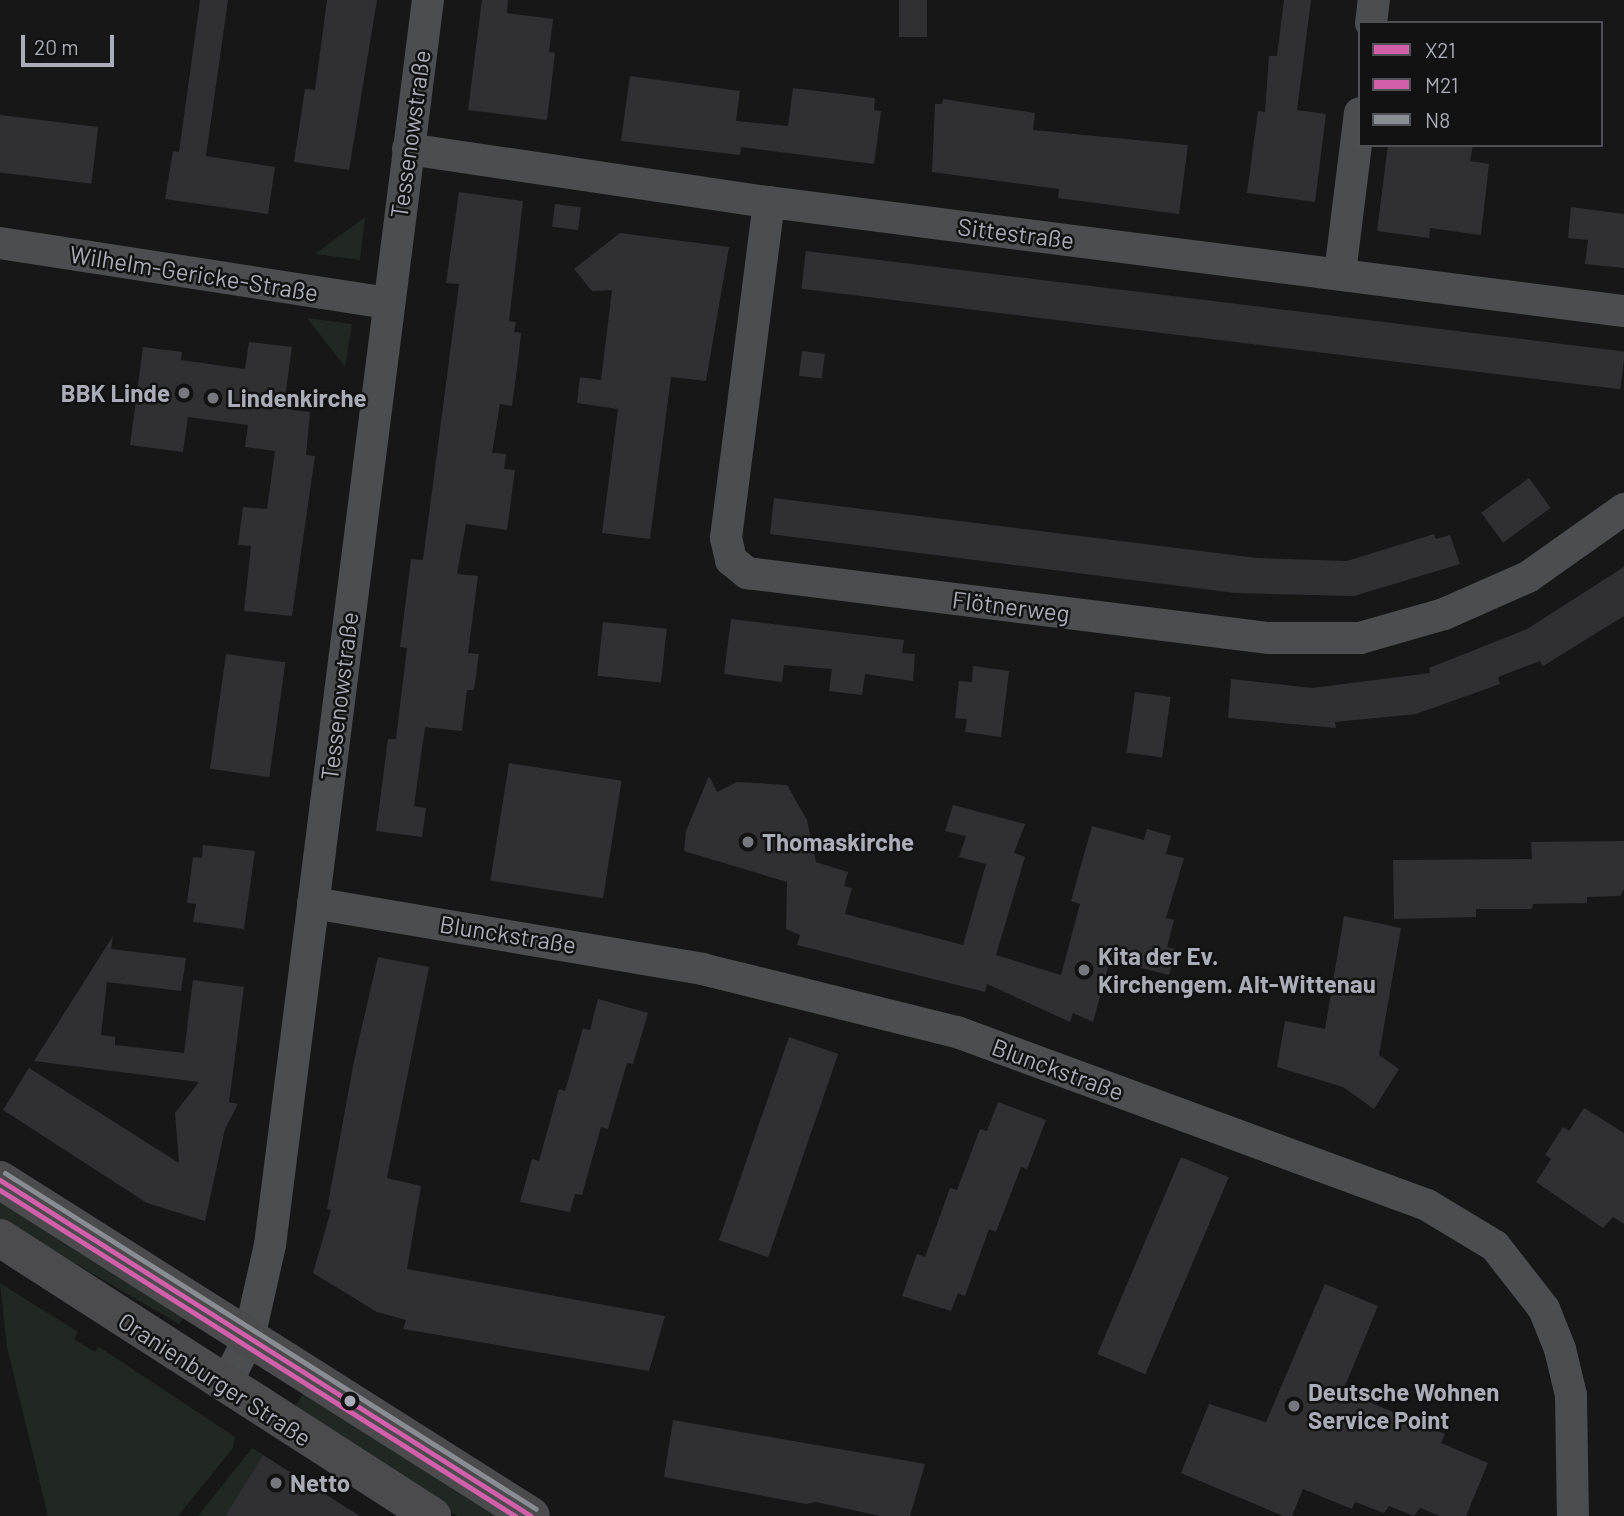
<!DOCTYPE html>
<meta charset="utf-8">
<style>
body{margin:0}
#map{position:relative;width:1624px;height:1516px;overflow:hidden;background:#171718;font-family:Barlow,sans-serif}
div>[style]{position:absolute}
.green>*{inset:0;background:#212723}
.building>*{inset:0;background:#303032;transform-origin:0 0}
.street>*{height:32px;margin:-16px;padding:0 16px;transform-origin:16px;border-radius:16px;background:#4c4d50}
.secondary>*{height:38px;margin:-19px;padding:0 19px;transform-origin:19px;border-radius:19px;background:#4b4b4e}
.bus-1>*{height:5px;margin:-2.5px;padding:0 2.5px;transform-origin:2.5px;border-radius:2.5px;background:#d25fa9}
.bus-2>*{height:5px;margin:-2.5px;padding:0 2.5px;transform-origin:2.5px;border-radius:2.5px;background:#d25fa9}
.bus-3>*{height:5px;margin:-2.5px;padding:0 2.5px;transform-origin:2.5px;border-radius:2.5px;background:#8a8c93}
.dots>*{width:19px;height:19px;translate:-50% -50%;box-sizing:border-box;border:4px solid #121213;border-radius:50%}
span{translate:-50% -50%;white-space:nowrap;text-align:center;line-height:1.15;-webkit-text-stroke:5px #121213;paint-order:stroke}
.street-label{font-size:24px;color:#aaacb7}
.poi-label{font-size:24px;color:#aaacb7;font-weight:700}
.right{translate:-100% -50%;text-align:right}
.left{translate:0 -50%;text-align:left}
.legend{position:absolute;left:1358px;top:21px;width:245px;height:126px;box-sizing:border-box;background:#121213;border:2px solid #4f5055;margin:0;padding:9px 12px;list-style:none;font-size:21px;color:#aaacb7}
.legend li{display:flex;align-items:center;gap:14px;height:35px}
.legend b{width:35px;border:2px solid #4f5055}
.scale{position:absolute;left:21px;top:35px;width:93px;height:32px;box-sizing:border-box;border:4px solid #aaacb7;border-top:0;padding-left:9px;font-size:21px;line-height:24px;white-space:nowrap;color:#aaacb7;-webkit-text-stroke:5px #121213;paint-order:stroke}
</style>
<div id="map">
<div class="green">
<div style="clip-path:polygon(365px 217px,360px 260px,315px 254px)"></div>
<div style="clip-path:polygon(307px 318px,352px 324px,345px 367px)"></div>
<div style="clip-path:polygon(0 1195px,187px 1313px,179px 1324px,0 1220px)"></div>
<div style="clip-path:polygon(0 1283px,78px 1332px,74px 1339px,95px 1352px,99px 1347px,235px 1437px,233px 1448px,178px 1516px,48px 1516px,7px 1347px)"></div>
<div style="clip-path:polygon(306px 1389px,506px 1516px,457px 1516px,292px 1411px)"></div>
<div style="clip-path:polygon(252px 1448px,263px 1455px,225px 1516px,198px 1516px)"></div>
</div>
<div class="building">
<div style="clip-path:polygon(200px 0,228px 0,206px 156px,275px 167px,268px 214px,165px 199px,173px 151px,179px 152px)"></div>
<div style="clip-path:polygon(327px 0,377px 0,349px 170px,294px 162px,305px 89px,315px 90px)"></div>
<div style="clip-path:polygon(482px 0,508px 0,507px 13px,553px 19px,549px 52px,555px 53px,547px 120px,468px 110px)"></div>
<div style="left:899px;top:0;width:28px;height:37px"></div>
<div style="clip-path:polygon(1284px 0,1311px 0,1297px 110px,1326px 114px,1315px 202px,1247px 193px,1258px 111px,1265px 112px,1269px 56px,1277px 56px)"></div>
<div style="clip-path:polygon(630px 76px,740px 91px,736px 121px,788px 126px,793px 88px,875px 98px,874px 110px,881px 111px,874px 164px,741px 147px,740px 155px,621px 141px)"></div>
<div style="clip-path:polygon(943px 99px,1035px 113px,1033px 130px,1188px 145px,1179px 214px,1058px 198px,1059px 189px,932px 172px,935px 104px,942px 104px)"></div>
<div style="left:0;top:115px;width:99px;height:57px;rotate:7deg"></div>
<div style="clip-path:polygon(1388px 145px,1473px 145px,1470px 161px,1489px 164px,1481px 235px,1430px 228px,1429px 238px,1377px 231px)"></div>
<div style="clip-path:polygon(459px 192px,523px 201px,509px 321px,516px 322px,514px 332px,521px 333px,518px 361px,512px 406px,500px 404px,492px 453px,506px 454px,504px 469px,515px 470px,507px 530px,466px 524px,457px 574px,478px 576px,468px 653px,479px 654px,474px 690px,467px 690px,462px 731px,425px 727px,414px 806px,426px 808px,422px 837px,376px 831px,388px 739px,396px 739px,407px 648px,400px 647px,411px 559px,423px 560px,459px 284px,446px 283px)"></div>
<div style="left:555px;top:204px;width:26px;height:23px;rotate:7deg"></div>
<div style="clip-path:polygon(1571px 207px,1624px 214px,1624px 268px,1585px 264px,1588px 240px,1568px 238px)"></div>
<div style="clip-path:polygon(620px 233px,729px 247px,706px 381px,671px 377px,650px 539px,602px 533px,618px 409px,577px 403px,580px 377px,601px 380px,612px 290px,592px 291px,574px 269px)"></div>
<div style="left:806px;top:251px;width:825px;height:38px;rotate:7deg"></div>
<div style="clip-path:polygon(249px 342px,292px 347px,285px 397px,293px 398px,292px 410px,310px 412px,306px 455px,315px 456px,292px 616px,244px 611px,251px 546px,238px 545px,243px 507px,267px 509px,275px 451px,245px 447px,248px 425px,188px 417px,183px 452px,130px 445px,143px 347px,182px 352px,181px 360px,245px 369px)"></div>
<div style="left:802px;top:351px;width:23px;height:25px;rotate:7deg"></div>
<div style="left:1529px;top:478px;width:37px;height:59px;rotate:54deg"></div>
<div style="clip-path:polygon(774px 498px,1257px 558px,1347px 561px,1434px 534px,1436px 539px,1450px 535px,1460px 564px,1354px 596px,1235px 593px,770px 534px)"></div>
<div style="clip-path:polygon(1624px 567px,1624px 616px,1543px 666px,1540px 661px,1498px 677px,1500px 684px,1416px 714px,1335px 722px,1336px 728px,1228px 718px,1231px 679px,1312px 688px,1430px 673px,1429px 668px,1527px 629px)"></div>
<div style="clip-path:polygon(731px 619px,904px 640px,902px 653px,915px 654px,913px 681px,865px 674px,862px 695px,829px 691px,832px 669px,784px 665px,782px 682px,724px 674px)"></div>
<div style="left:603px;top:622px;width:64px;height:54px;rotate:6deg"></div>
<div style="left:226px;top:654px;width:60px;height:116px;rotate:8deg"></div>
<div style="clip-path:polygon(973px 666px,1009px 671px,1001px 737px,965px 732px,967px 719px,955px 718px,959px 681px,972px 682px)"></div>
<div style="left:1135px;top:692px;width:36px;height:61px;rotate:8deg"></div>
<div style="left:509px;top:763px;width:114px;height:119px;rotate:9deg"></div>
<div style="clip-path:polygon(709px 776px,717px 792px,737px 782px,787px 785px,807px 820px,816px 862px,848px 872px,844px 886px,852px 888px,845px 914px,963px 945px,986px 864px,959px 857px,966px 836px,945px 831px,953px 805px,1025px 824px,1014px 853px,1025px 857px,996px 955px,1061px 975px,1080px 904px,1071px 901px,1092px 826px,1144px 840px,1147px 829px,1171px 836px,1166px 854px,1184px 858px,1166px 918px,1174px 920px,1167px 947px,1176px 949px,1169px 975px,1110px 960px,1093px 1022px,1073px 1013px,1070px 1022px,987px 984px,985px 992px,797px 945px,800px 935px,786px 929px,787px 882px,684px 851px,686px 831px)"></div>
<div style="clip-path:polygon(1624px 841px,1624px 889px,1620px 896px,1587px 897px,1587px 903px,1533px 904px,1532px 909px,1476px 909px,1476px 917px,1394px 919px,1393px 860px,1532px 859px,1531px 842px)"></div>
<div style="clip-path:polygon(203px 845px,255px 851px,244px 929px,193px 922px,196px 904px,187px 903px,193px 857px,202px 858px)"></div>
<div style="clip-path:polygon(1344px 916px,1401px 928px,1379px 1055px,1399px 1069px,1374px 1109px,1343px 1087px,1277px 1067px,1285px 1021px,1325px 1029px)"></div>
<div style="clip-path:polygon(113px 936px,111px 949px,186px 958px,181px 991px,107px 982px,101px 1035px,115px 1037px,115px 1045px,184px 1053px,193px 980px,244px 987px,229px 1102px,238px 1104px,225px 1129px,205px 1221px,147px 1203px,3px 1110px,29px 1068px,179px 1163px,175px 1113px,199px 1082px,34px 1061px)"></div>
<div style="clip-path:polygon(378px 957px,429px 967px,387px 1178px,421px 1186px,407px 1269px,665px 1316px,649px 1371px,403px 1329px,406px 1320px,377px 1312px,313px 1273px,331px 1210px,327px 1209px,354px 1061px)"></div>
<div style="clip-path:polygon(598px 999px,648px 1013px,633px 1064px,627px 1063px,608px 1129px,601px 1127px,582px 1195px,575px 1194px,570px 1212px,520px 1202px,532px 1159px,539px 1161px,559px 1089px,565px 1091px,583px 1028px,590px 1030px)"></div>
<div style="left:789px;top:1037px;width:52px;height:215px;rotate:19deg"></div>
<div style="clip-path:polygon(998px 1102px,1046px 1120px,1027px 1169px,1021px 1167px,996px 1232px,989px 1229px,965px 1296px,958px 1293px,951px 1311px,902px 1296px,917px 1254px,925px 1257px,950px 1188px,957px 1190px,980px 1129px,987px 1131px)"></div>
<div style="clip-path:polygon(1584px 1108px,1624px 1133px,1624px 1224px,1613px 1217px,1603px 1228px,1536px 1182px,1551px 1159px,1545px 1155px,1563px 1127px,1569px 1131px)"></div>
<div style="left:1181px;top:1157px;width:52px;height:214px;rotate:23deg"></div>
<div style="clip-path:polygon(1325px 1284px,1378px 1306px,1343px 1391px,1445px 1434px,1441px 1443px,1488px 1463px,1466px 1516px,1440px 1516px,1420px 1508px,1414px 1516px,1389px 1506px,1384px 1513px,1355px 1502px,1352px 1509px,1303px 1489px,1292px 1516px,1283px 1516px,1181px 1473px,1209px 1404px,1266px 1422px)"></div>
<div style="clip-path:polygon(673px 1420px,925px 1464px,910px 1516px,880px 1516px,816px 1502px,806px 1504px,664px 1477px)"></div>
<div style="clip-path:polygon(263px 1455px,360px 1516px,225px 1516px)"></div>
</div>
<div class="street">
<div style="left:1371px;top:23px;width:23px;rotate:-83deg"></div>
<div style="left:408px;top:149px;width:365px;rotate:8.4deg"></div>
<div style="left:769px;top:202px;width:862px;rotate:7.27deg"></div>
<div style="left:769px;top:202px;width:339px;rotate:97.3deg"></div>
<div style="left:726px;top:538px;width:23px;rotate:77deg"></div>
<div style="left:731px;top:560px;width:21px;rotate:39deg"></div>
<div style="left:747px;top:573px;width:526px;rotate:7.1deg"></div>
<div style="left:1269px;top:638px;width:91px"></div>
<div style="left:1360px;top:638px;width:87px;rotate:-15.9deg"></div>
<div style="left:1444px;top:614px;width:92px;rotate:-23.8deg"></div>
<div style="left:1528px;top:577px;width:118px;rotate:-35.3deg"></div>
<div style="left:0;top:243px;width:393px;rotate:8.8deg"></div>
<div style="left:1340px;top:273px;width:161px;rotate:-82.9deg"></div>
<div style="left:313px;top:903px;width:395px;rotate:9.6deg"></div>
<div style="left:702px;top:969px;width:263px;rotate:13.9deg"></div>
<div style="left:957px;top:1032px;width:501px;rotate:20.21deg"></div>
<div style="left:1427px;top:1205px;width:79px;rotate:31.1deg"></div>
<div style="left:1495px;top:1246px;width:80px;rotate:52.1deg"></div>
<div style="left:1544px;top:1309px;width:43px;rotate:68.2deg"></div>
<div style="left:1560px;top:1349px;width:47px;rotate:76.6deg"></div>
<div style="left:1571px;top:1395px;width:121px;rotate:89.1deg"></div>
<div style="left:225px;top:1386px;width:54px;rotate:-63.4deg"></div>
<div style="left:249px;top:1338px;width:95px;rotate:-77.3deg"></div>
<div style="left:270px;top:1245px;width:1255px;rotate:-82.77deg"></div>
</div>
<div class="secondary">
<div style="left:0;top:1180px;width:628px;rotate:32.32deg"></div>
<div style="left:0;top:1238px;width:514px;rotate:32.76deg"></div>
</div>
<div class="bus-1">
<div style="left:0;top:1180px;width:628px;rotate:32.32deg"></div>
</div>
<div class="bus-2">
<div style="left:0;top:1190px;width:610px;rotate:32.33deg"></div>
</div>
<div class="bus-3">
<div style="left:5px;top:1173px;width:628px;rotate:32.32deg"></div>
</div>
<div class="dots">
<div style="left:184px;top:393px;background:#77787f"></div>
<div style="left:213px;top:398px;background:#77787f"></div>
<div style="left:748px;top:842px;background:#77787f"></div>
<div style="left:1084px;top:970px;background:#77787f"></div>
<div style="left:350px;top:1401px;background:#aaacb7"></div>
<div style="left:1294px;top:1406px;background:#77787f"></div>
<div style="left:276px;top:1483px;background:#77787f"></div>
</div>
<div class="street-label">
<span style="left:410px;top:134px;rotate:-82deg">Tessenowstraße</span>
<span style="left:1016px;top:233px;rotate:7deg">Sittestraße</span>
<span style="left:194px;top:273px;rotate:9deg">Wilhelm-Gericke-Straße</span>
<span style="left:1011px;top:606px;rotate:7deg">Flötnerweg</span>
<span style="left:339px;top:696px;rotate:-83deg">Tessenowstraße</span>
<span style="left:508px;top:934px;rotate:9deg">Blunckstraße</span>
<span style="left:1058px;top:1069px;rotate:20deg">Blunckstraße</span>
<span style="left:215px;top:1379px;rotate:33deg">Oranienburger Straße</span>
</div>
<div class="poi-label">
<span class="right" style="left:170px;top:393px">BBK Linde</span>
<span class="left" style="left:227px;top:398px">Lindenkirche</span>
<span class="left" style="left:762px;top:842px">Thomaskirche</span>
<span class="left" style="left:1098px;top:970px">Kita der Ev.<br>Kirchengem. Alt-Wittenau</span>
<span class="left" style="left:1308px;top:1406px">Deutsche Wohnen<br>Service Point</span>
<span class="left" style="left:290px;top:1483px">Netto</span>
</div>
<ul class="legend">
<li><b style="height:9px;background:#d25fa9"></b>X21</li>
<li><b style="height:9px;background:#d25fa9"></b>M21</li>
<li><b style="height:9px;background:#8a8c93"></b>N8</li>
</ul>
<div class="scale">20 m</div>
</div>
